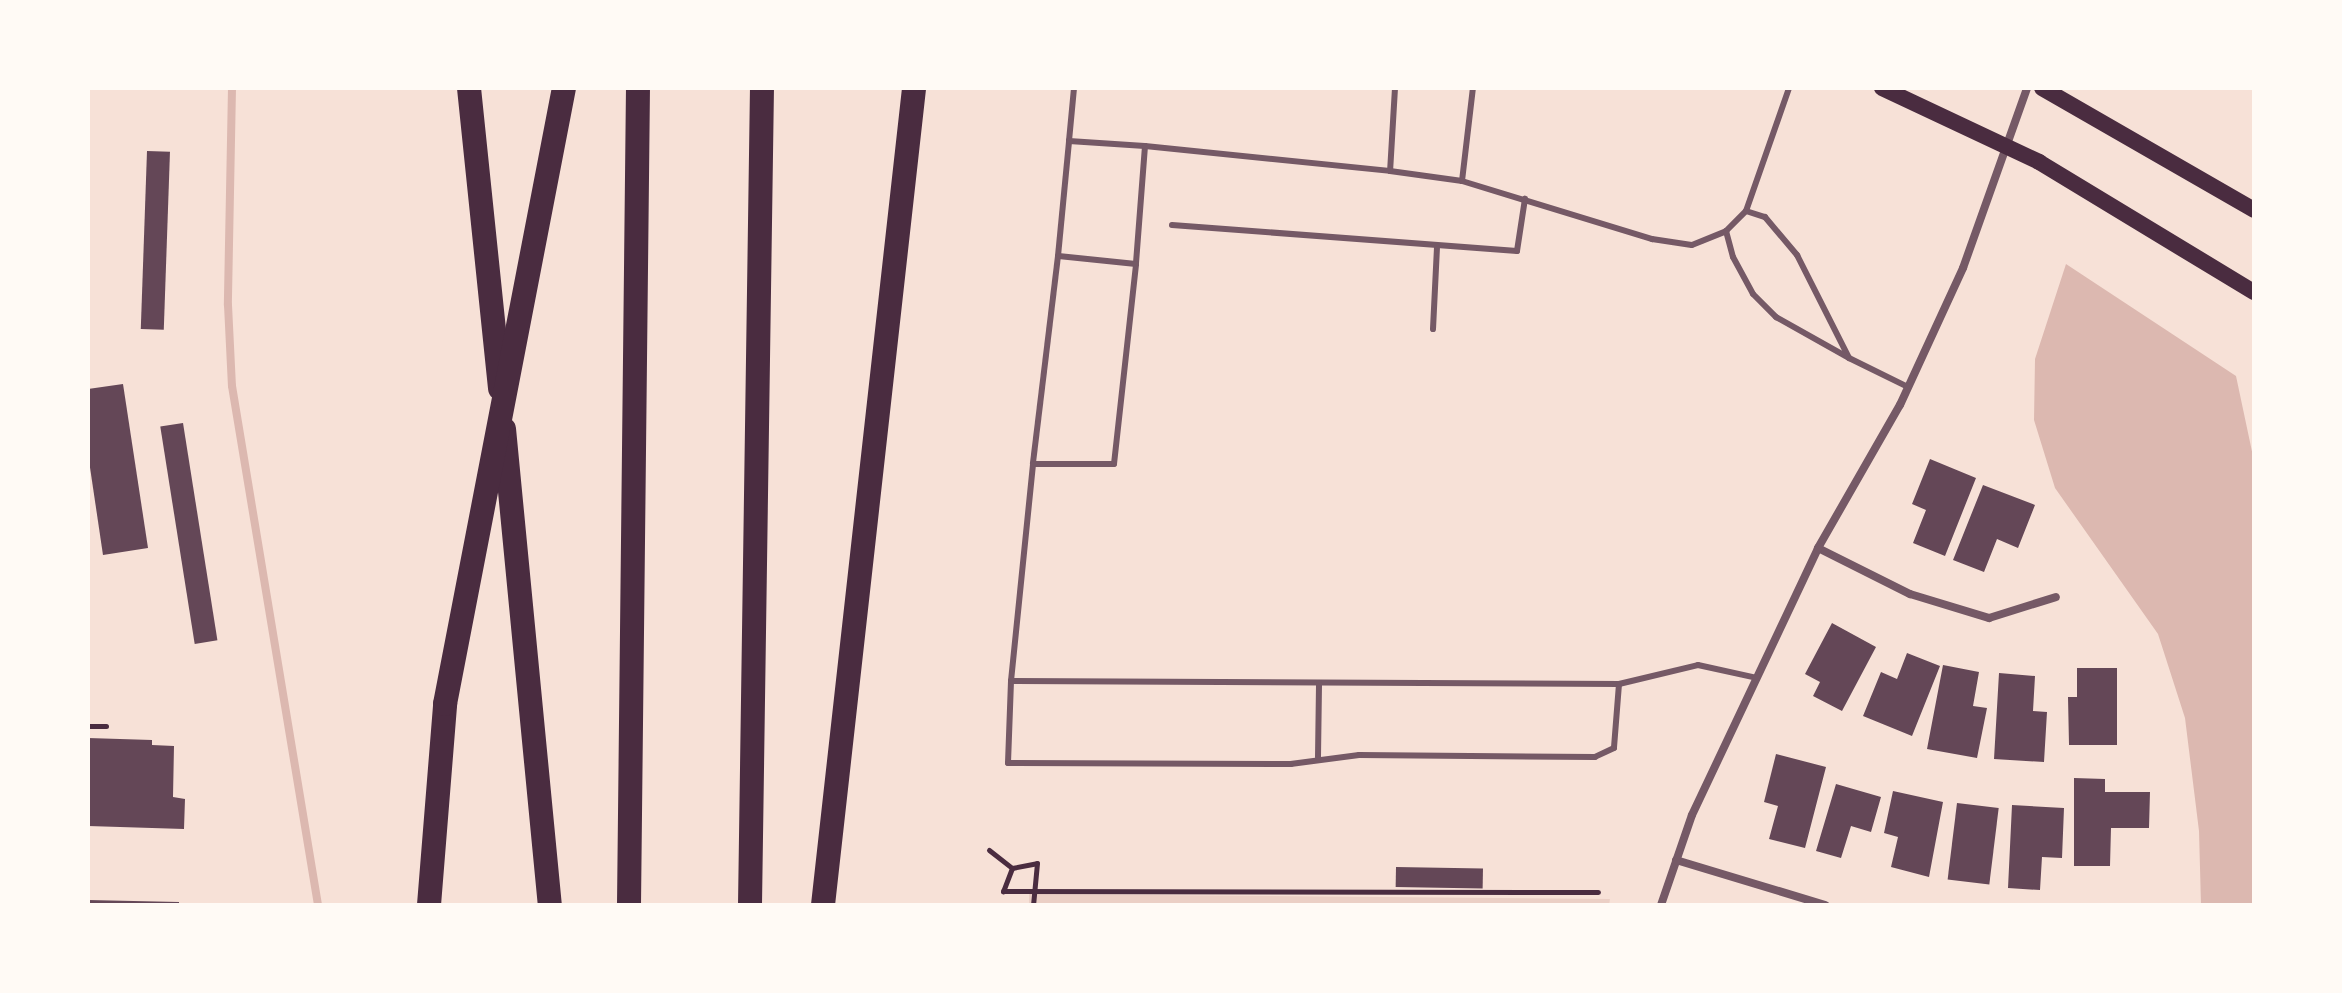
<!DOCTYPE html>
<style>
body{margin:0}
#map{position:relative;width:2342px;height:993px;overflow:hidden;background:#f7e1d7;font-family:"Titillium Web",sans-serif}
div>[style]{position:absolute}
.green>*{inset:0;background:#ebcfc5}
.water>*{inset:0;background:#dcb8b0}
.stream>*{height:8px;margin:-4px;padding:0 4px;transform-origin:4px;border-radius:4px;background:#dcb8b0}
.building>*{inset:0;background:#644757;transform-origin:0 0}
.path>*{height:5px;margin:-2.5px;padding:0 2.5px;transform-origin:2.5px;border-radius:2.5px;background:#4a2c40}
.service>*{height:6px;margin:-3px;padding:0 3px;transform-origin:3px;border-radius:3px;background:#755966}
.minor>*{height:8px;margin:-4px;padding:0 4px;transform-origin:4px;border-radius:4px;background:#755966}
.secondary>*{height:16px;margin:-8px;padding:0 8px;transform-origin:8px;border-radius:8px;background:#4a2c40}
.motorway>*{height:24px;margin:-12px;padding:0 12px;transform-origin:12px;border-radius:12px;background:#4a2c40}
span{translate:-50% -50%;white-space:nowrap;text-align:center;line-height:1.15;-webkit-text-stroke:7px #fffaf5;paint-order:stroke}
.frame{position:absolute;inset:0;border:90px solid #fffaf5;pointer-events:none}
</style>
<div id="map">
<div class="green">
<div style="clip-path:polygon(1029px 894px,1610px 899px,1609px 905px,1029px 905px)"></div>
</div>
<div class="water">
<div style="clip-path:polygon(2066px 264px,2236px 376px,2254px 461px,2254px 905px,2201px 905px,2199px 831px,2185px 718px,2158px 634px,2055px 488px,2034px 420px,2035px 359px)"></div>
</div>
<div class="stream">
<div style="left:232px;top:88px;width:217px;rotate:91.1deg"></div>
<div style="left:228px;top:305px;width:81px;rotate:87.2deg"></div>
<div style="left:232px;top:386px;width:526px;rotate:80.59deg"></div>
</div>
<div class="building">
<div style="left:147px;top:151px;width:23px;height:178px;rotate:2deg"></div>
<div style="clip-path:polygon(123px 384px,148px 548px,103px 555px,88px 454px,88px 389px)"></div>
<div style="left:183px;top:423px;width:220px;height:23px;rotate:81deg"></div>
<div style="clip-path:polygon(1930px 459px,1976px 478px,1945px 556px,1913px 543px,1926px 510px,1912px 504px)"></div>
<div style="clip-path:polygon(1983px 485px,2035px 505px,2018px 548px,1997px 539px,1984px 572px,1953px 560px)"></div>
<div style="clip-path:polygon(1832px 623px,1876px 647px,1842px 711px,1813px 696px,1820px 682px,1805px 674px)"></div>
<div style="clip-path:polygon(1907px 653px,1940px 666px,1912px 736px,1863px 716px,1881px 672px,1897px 679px)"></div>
<div style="clip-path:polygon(1943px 665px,1979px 672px,1973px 706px,1987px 708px,1977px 758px,1927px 749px)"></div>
<div style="clip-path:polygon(2077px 668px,2117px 668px,2117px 745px,2069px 745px,2068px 697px,2077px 697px)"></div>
<div style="clip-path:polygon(1999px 673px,2035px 676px,2033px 711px,2047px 712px,2044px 762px,1994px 759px)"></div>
<div style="clip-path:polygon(88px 738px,152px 740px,152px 745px,174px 746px,173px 797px,185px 799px,184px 829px,88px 826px)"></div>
<div style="clip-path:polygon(1776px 754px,1826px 767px,1805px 848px,1769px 839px,1778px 806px,1764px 802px)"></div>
<div style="clip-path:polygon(2074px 778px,2105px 779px,2105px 792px,2150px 792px,2149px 828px,2111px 828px,2110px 866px,2074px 866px)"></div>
<div style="clip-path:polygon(1836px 784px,1881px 797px,1871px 832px,1851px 826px,1841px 858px,1816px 851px)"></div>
<div style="clip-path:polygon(1893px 791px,1943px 802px,1929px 877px,1891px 867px,1898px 837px,1884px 833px)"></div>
<div style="left:1957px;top:803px;width:42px;height:77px;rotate:7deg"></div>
<div style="clip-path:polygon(2012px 805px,2064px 808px,2062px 858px,2042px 857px,2040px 890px,2008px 888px)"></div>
<div style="left:1396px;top:867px;width:87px;height:20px;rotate:1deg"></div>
<div style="clip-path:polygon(88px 900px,179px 902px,179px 905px,88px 905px)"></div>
</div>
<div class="path">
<div style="left:88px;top:726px;width:18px"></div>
<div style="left:989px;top:850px;width:29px;rotate:38deg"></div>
<div style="left:1012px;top:868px;width:25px;rotate:-11deg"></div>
<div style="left:1037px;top:863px;width:42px;rotate:95.4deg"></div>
<div style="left:1012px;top:868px;width:25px;rotate:111deg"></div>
<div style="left:1003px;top:891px;width:595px;rotate:0.1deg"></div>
</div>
<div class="service">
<div style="left:1395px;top:88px;width:83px;rotate:93.4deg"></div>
<div style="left:1390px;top:171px;width:73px;rotate:7.9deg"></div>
<div style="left:1462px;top:181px;width:199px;rotate:17deg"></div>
<div style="left:1652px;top:239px;width:40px;rotate:8.5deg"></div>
<div style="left:1692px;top:245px;width:37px;rotate:-22deg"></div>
<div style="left:1726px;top:231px;width:28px;rotate:-45deg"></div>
<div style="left:1746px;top:211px;width:20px;rotate:18deg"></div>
<div style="left:1765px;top:217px;width:50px;rotate:49.9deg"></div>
<div style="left:1797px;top:255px;width:115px;rotate:63.2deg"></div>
<div style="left:1849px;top:358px;width:66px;rotate:26.2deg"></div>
<div style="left:1069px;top:141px;width:53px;rotate:-84.6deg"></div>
<div style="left:1145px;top:146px;width:118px;rotate:94.4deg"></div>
<div style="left:1136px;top:264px;width:78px;rotate:-174.1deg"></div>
<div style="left:1058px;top:256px;width:116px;rotate:-84.5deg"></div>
<div style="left:1069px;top:141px;width:76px;rotate:3.8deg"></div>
<div style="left:1145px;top:146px;width:246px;rotate:5.8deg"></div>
<div style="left:1462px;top:181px;width:94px;rotate:-83.3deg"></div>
<div style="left:1746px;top:211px;width:130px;rotate:-70.7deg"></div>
<div style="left:1172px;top:225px;width:346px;rotate:4.3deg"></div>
<div style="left:1517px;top:251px;width:53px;rotate:-81.3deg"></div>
<div style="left:1726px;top:231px;width:27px;rotate:75deg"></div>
<div style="left:1733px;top:257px;width:42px;rotate:61.6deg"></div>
<div style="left:1753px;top:294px;width:33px;rotate:45deg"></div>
<div style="left:1776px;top:317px;width:84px;rotate:29.3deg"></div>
<div style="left:1058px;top:256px;width:209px;rotate:96.9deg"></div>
<div style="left:1033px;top:464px;width:81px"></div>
<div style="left:1114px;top:464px;width:201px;rotate:-83.7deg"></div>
<div style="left:1433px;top:329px;width:81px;rotate:-87.2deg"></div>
<div style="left:1011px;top:681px;width:218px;rotate:-84.2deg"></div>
<div style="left:1619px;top:684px;width:64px;rotate:94.5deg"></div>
<div style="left:1614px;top:748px;width:21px;rotate:155deg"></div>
<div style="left:1595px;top:757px;width:236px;rotate:-179.5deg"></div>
<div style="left:1359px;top:755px;width:69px;rotate:172.5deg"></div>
<div style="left:1291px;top:764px;width:283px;rotate:-179.8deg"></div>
<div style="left:1008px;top:763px;width:82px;rotate:-87.9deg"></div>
<div style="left:1011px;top:681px;width:608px;rotate:0.28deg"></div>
<div style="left:1619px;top:684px;width:81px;rotate:-13.5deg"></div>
<div style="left:1698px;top:665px;width:60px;rotate:12.4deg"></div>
<div style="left:1318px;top:757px;width:74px;rotate:-89.2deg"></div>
</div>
<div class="minor">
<div style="left:1818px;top:548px;width:103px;rotate:26.6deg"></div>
<div style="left:1910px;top:594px;width:83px;rotate:16.9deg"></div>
<div style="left:1989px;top:618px;width:70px;rotate:-17.4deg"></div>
<div style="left:1676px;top:860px;width:156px;rotate:16.8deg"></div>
<div style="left:1661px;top:905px;width:95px;rotate:-71deg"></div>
<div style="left:1692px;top:815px;width:295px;rotate:-64.7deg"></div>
<div style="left:1818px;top:548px;width:165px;rotate:-60.2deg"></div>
<div style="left:1900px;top:405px;width:151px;rotate:-65.3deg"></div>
<div style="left:1963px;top:268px;width:191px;rotate:-70.4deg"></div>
</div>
<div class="secondary">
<div style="left:1882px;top:88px;width:174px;rotate:25.2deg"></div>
<div style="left:2039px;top:162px;width:251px;rotate:31.2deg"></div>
<div style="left:2042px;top:88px;width:245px;rotate:29.9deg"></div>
</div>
<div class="motorway">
<div style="left:469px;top:88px;width:302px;rotate:84.1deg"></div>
<div style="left:504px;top:429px;width:478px;rotate:84.5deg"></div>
<div style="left:429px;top:905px;width:202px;rotate:-85.4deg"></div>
<div style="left:445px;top:704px;width:627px;rotate:-79.07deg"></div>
<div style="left:629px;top:905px;width:817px;rotate:-89.37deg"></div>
<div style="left:750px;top:905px;width:817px;rotate:-89.16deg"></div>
<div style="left:823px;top:905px;width:822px;rotate:-83.64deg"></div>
</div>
<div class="frame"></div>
</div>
